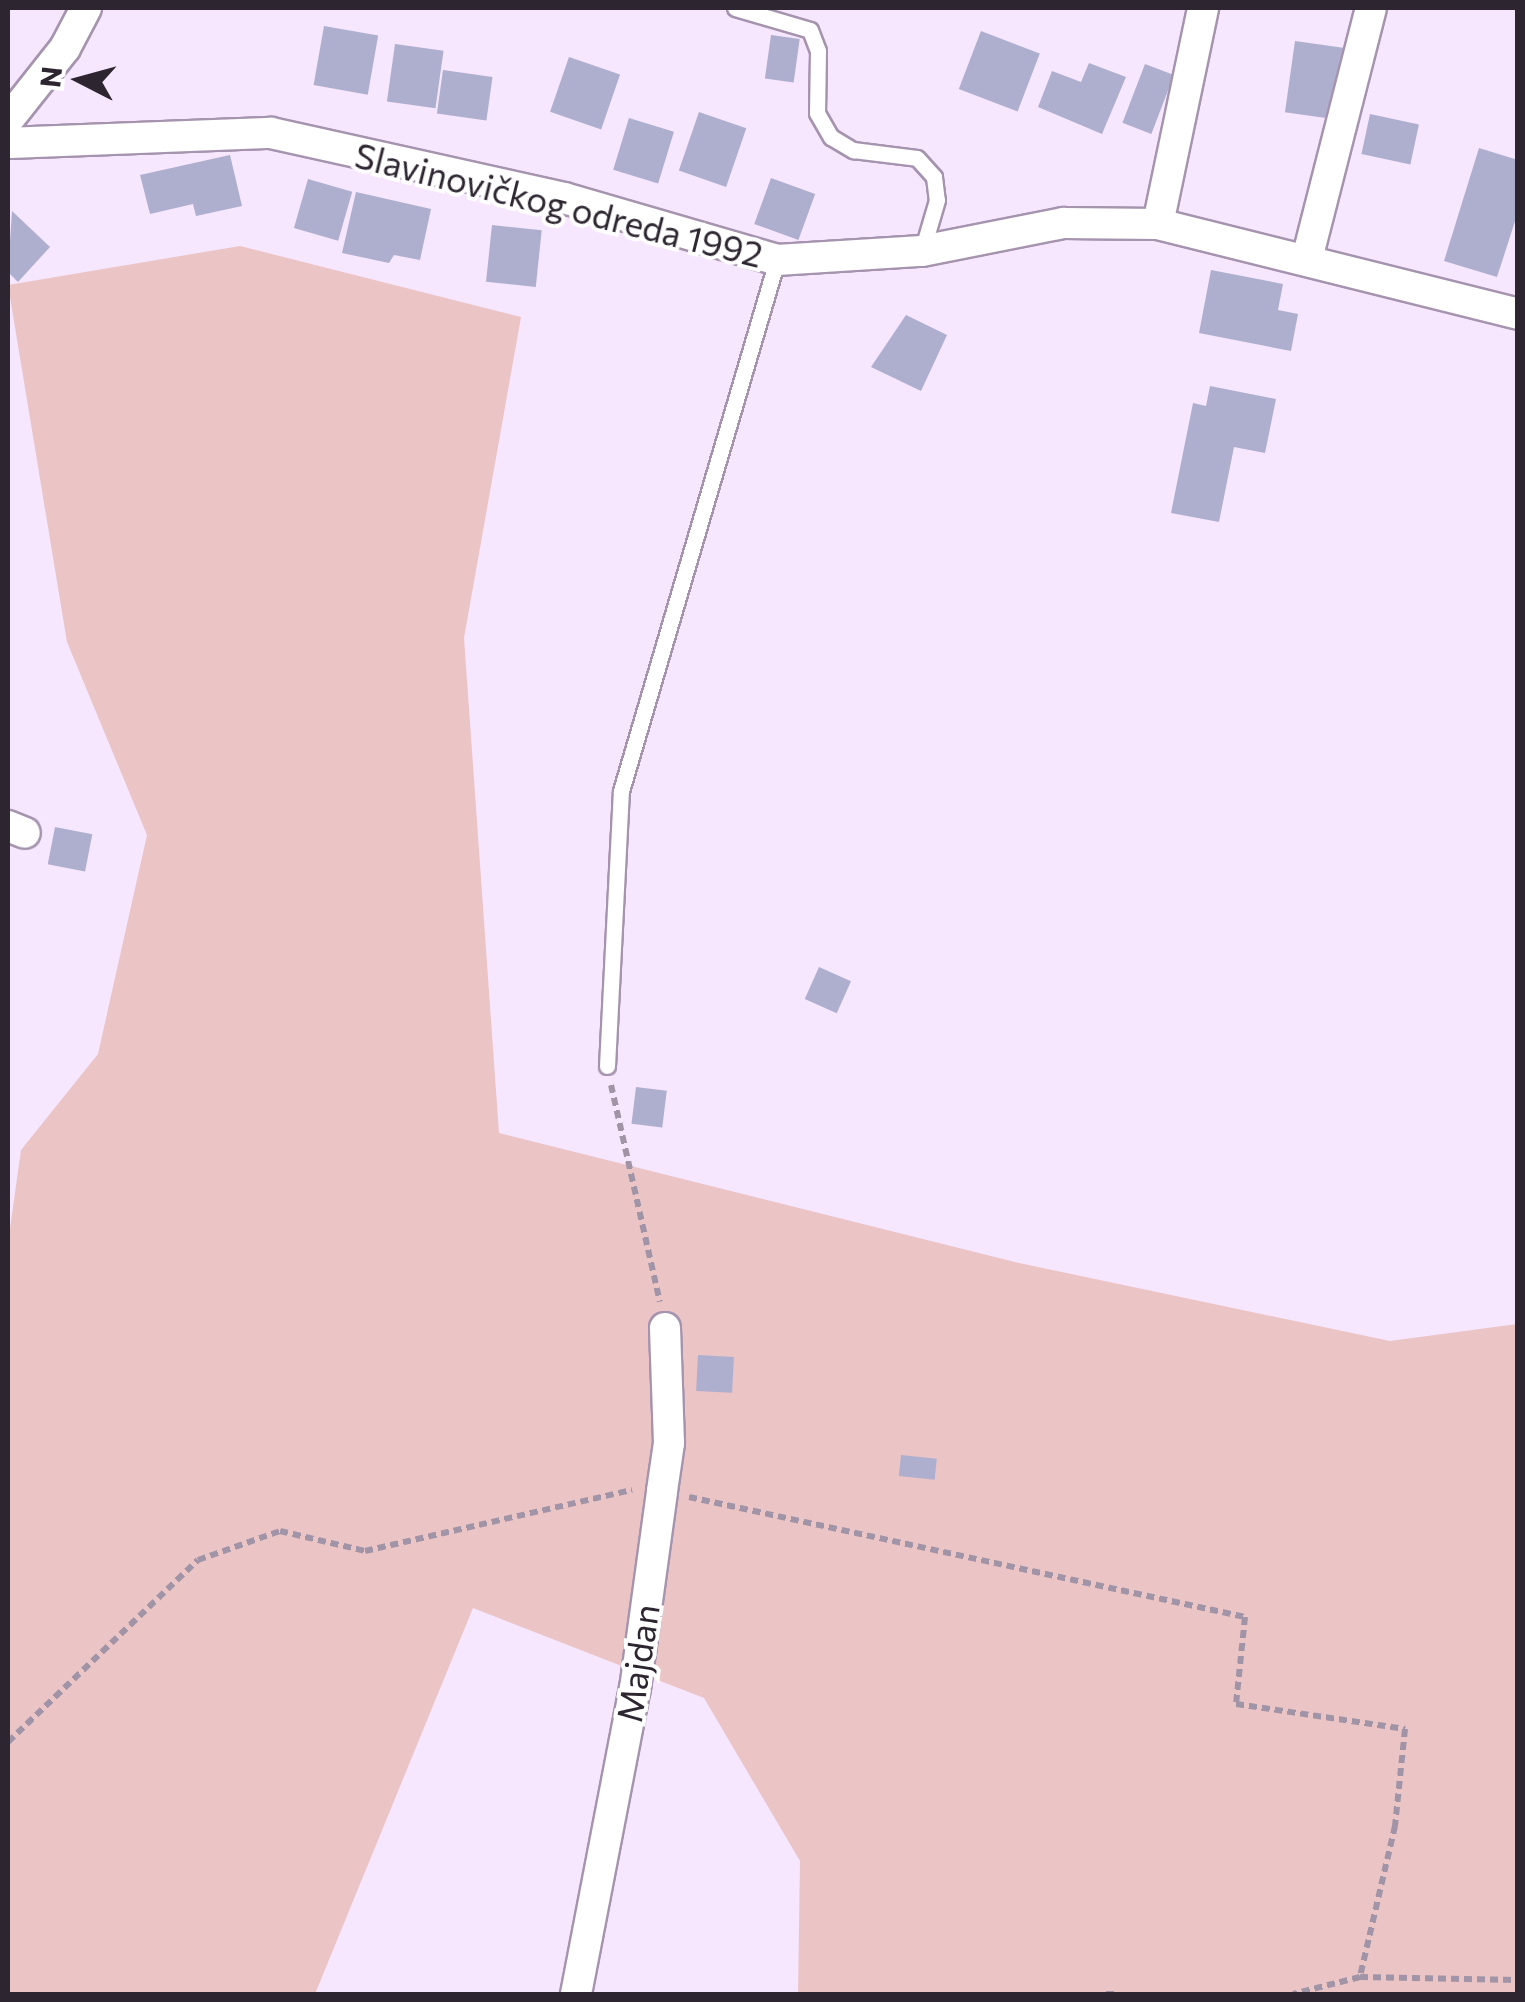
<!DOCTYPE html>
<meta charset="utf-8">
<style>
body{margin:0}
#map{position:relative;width:1525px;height:2002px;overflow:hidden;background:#f6e6fe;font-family:Commissioner,sans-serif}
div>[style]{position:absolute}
.green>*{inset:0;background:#ebc4c6}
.building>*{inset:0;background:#aeafce;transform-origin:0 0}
.path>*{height:6px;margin-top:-3px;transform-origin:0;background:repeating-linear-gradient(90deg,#a094a6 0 8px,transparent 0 13px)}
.roads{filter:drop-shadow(2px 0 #a694af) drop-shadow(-2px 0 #a694af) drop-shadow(0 2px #a694af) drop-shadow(0 -2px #a694af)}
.service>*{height:15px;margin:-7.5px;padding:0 7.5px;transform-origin:7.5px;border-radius:7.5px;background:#fff}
.minor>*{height:30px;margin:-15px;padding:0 15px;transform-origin:15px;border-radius:15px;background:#fff}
span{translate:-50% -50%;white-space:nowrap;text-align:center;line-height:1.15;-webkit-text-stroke:8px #fff;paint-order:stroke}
.street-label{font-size:35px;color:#2d2631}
.frame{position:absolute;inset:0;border:10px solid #2d2631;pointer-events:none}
.north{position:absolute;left:30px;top:30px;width:100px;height:100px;-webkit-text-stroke:8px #fff;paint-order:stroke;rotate:276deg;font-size:28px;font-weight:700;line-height:40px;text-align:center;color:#2d2631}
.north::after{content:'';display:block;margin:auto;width:35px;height:45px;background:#2d2631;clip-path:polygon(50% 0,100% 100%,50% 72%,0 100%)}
</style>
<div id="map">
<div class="green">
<div style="clip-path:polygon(240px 246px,521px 317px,464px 638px,499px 1133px,1019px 1263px,1390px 1341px,1517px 1324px,1517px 1994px,798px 1994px,800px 1861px,704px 1698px,473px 1608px,315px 1994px,8px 1994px,8px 1243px,21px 1150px,98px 1054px,147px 835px,67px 642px,8px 285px)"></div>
</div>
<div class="building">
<div style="left:324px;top:26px;width:55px;height:60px;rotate:10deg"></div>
<div style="left:981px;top:31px;width:63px;height:62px;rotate:21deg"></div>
<div style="left:771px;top:35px;width:29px;height:44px;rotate:8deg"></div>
<div style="left:1295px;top:41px;width:52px;height:72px;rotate:8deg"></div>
<div style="left:395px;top:44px;width:49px;height:58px;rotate:8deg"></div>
<div style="left:569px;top:57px;width:54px;height:58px;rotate:19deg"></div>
<div style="clip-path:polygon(1089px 63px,1126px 77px,1102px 134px,1038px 107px,1052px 71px,1081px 82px)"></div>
<div style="left:1145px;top:64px;width:31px;height:63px;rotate:21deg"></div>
<div style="left:443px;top:70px;width:50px;height:44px;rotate:8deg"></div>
<div style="left:699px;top:112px;width:50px;height:62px;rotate:19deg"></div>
<div style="left:1370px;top:114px;width:50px;height:41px;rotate:12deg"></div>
<div style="left:629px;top:118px;width:47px;height:54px;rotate:17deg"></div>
<div style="clip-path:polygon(1479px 148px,1518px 160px,1518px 212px,1497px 277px,1444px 261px)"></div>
<div style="clip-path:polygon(230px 155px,242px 206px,196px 216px,193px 204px,150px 214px,140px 175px)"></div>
<div style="left:771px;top:178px;width:47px;height:49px;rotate:20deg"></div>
<div style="left:308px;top:179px;width:46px;height:51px;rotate:16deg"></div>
<div style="clip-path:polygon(356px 192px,431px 209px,420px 260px,394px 255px,389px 263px,342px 253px)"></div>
<div style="clip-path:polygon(12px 211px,50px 247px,18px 282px,8px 272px)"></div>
<div style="left:492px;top:225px;width:50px;height:57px;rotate:6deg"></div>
<div style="clip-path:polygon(1211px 270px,1283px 284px,1278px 310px,1298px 314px,1291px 351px,1199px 333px)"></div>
<div style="clip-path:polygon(906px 315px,947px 335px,921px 391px,871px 367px)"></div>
<div style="clip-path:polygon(1210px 386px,1276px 399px,1265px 453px,1234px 447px,1219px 522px,1171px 513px,1193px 403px,1206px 406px)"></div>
<div style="left:55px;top:827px;width:38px;height:38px;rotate:11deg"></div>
<div style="left:819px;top:967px;width:35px;height:35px;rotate:24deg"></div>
<div style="left:636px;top:1087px;width:31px;height:37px;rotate:7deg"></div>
<div style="left:698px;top:1355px;width:36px;height:36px;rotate:3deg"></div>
<div style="left:901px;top:1455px;width:36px;height:21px;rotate:6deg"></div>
</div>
<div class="path">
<div style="left:611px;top:1085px;width:222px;rotate:77.3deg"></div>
<div style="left:689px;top:1497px;width:569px;rotate:12.18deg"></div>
<div style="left:1245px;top:1617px;width:87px;rotate:95.9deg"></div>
<div style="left:1236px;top:1704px;width:171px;rotate:8.4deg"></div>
<div style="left:1405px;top:1729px;width:98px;rotate:95.9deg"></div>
<div style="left:1395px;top:1826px;width:155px;rotate:103.1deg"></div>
<div style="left:1360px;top:1977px;width:69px;rotate:165.8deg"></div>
<div style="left:8px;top:1742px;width:263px;rotate:-43.8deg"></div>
<div style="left:198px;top:1560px;width:87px;rotate:-19.5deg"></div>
<div style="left:280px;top:1531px;width:87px;rotate:13.2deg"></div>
<div style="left:365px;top:1551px;width:274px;rotate:-12.9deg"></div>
<div style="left:1360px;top:1977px;width:158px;rotate:1.1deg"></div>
<div style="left:1106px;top:1994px;width:13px"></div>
</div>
<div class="roads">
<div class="service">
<div style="left:735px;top:8px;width:78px;rotate:16.3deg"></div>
<div style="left:810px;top:30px;width:22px;rotate:69deg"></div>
<div style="left:818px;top:51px;width:62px;rotate:90.9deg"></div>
<div style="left:817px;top:113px;width:28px;rotate:60deg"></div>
<div style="left:831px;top:137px;width:26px;rotate:31deg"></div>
<div style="left:853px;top:150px;width:64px;rotate:7.1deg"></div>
<div style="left:917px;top:158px;width:25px;rotate:48deg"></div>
<div style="left:934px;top:177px;width:23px;rotate:83deg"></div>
<div style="left:937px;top:200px;width:53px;rotate:106.4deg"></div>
<div style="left:607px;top:1066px;width:275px;rotate:-87.1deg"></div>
<div style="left:621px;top:791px;width:553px;rotate:-73.63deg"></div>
</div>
<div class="minor">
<div style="left:8px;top:120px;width:92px;rotate:-51.6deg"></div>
<div style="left:65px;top:48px;width:45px;rotate:-62.3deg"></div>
<div style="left:8px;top:143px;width:263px;rotate:-2.2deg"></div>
<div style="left:271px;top:133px;width:300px;rotate:12.5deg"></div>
<div style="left:564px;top:198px;width:222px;rotate:16.2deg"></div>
<div style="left:777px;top:260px;width:145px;rotate:-3.6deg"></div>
<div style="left:922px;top:251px;width:145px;rotate:-11.2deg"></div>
<div style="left:1064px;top:223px;width:94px;rotate:0.6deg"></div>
<div style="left:1158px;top:224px;width:371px;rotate:14deg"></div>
<div style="left:1158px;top:224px;width:221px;rotate:-78.2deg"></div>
<div style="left:1307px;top:259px;width:259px;rotate:-75.7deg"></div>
<div style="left:8px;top:826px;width:18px;rotate:22deg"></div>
<div style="left:576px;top:1994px;width:311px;rotate:-79.1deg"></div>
<div style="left:635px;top:1689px;width:200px;rotate:-82.2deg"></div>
<div style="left:662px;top:1491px;width:49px;rotate:-81.7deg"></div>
<div style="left:669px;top:1443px;width:115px;rotate:-92deg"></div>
</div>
</div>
<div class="street-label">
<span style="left:559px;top:204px;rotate:14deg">Slavinovičkog odreda 1992</span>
<span style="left:637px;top:1663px;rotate:-81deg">Majdan</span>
</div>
<div class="frame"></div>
<div class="north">N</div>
</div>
